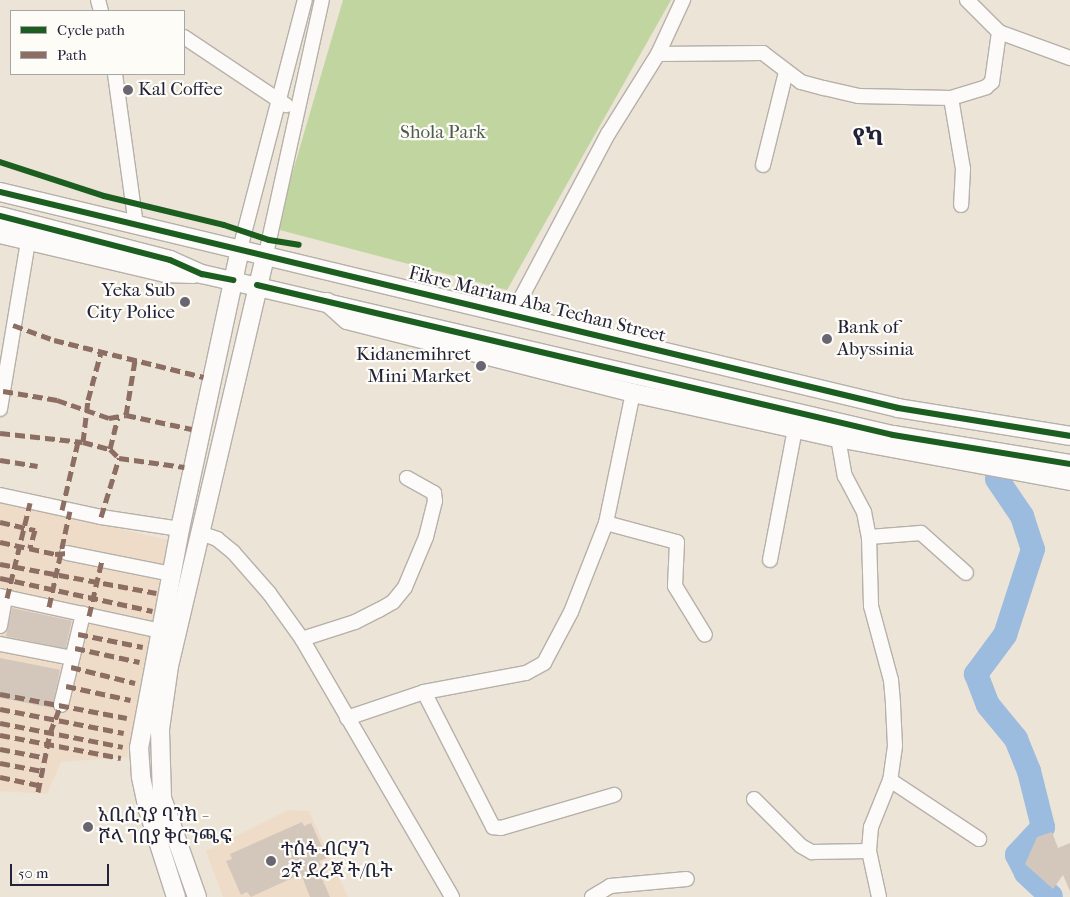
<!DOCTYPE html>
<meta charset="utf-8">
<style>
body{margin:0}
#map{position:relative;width:1070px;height:897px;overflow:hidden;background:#ece4d6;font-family:"IM FELL French Canon","Noto Serif Ethiopic",serif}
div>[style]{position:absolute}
.built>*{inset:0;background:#efdcc8}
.green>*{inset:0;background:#c1d5a0}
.river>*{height:24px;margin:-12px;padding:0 12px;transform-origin:12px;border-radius:12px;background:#9bbbdf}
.building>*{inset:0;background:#d2c7ba;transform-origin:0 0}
.roads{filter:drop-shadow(1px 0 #b6b0aa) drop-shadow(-1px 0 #b6b0aa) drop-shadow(0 1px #b6b0aa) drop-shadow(0 -1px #b6b0aa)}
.minor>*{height:14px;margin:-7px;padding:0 7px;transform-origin:7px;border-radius:7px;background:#fcfbf9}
.major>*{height:18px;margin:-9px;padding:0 9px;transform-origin:9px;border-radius:9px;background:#fcfbf9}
.quiet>*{height:5px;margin-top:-2.5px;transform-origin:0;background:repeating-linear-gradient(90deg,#8d6e63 0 10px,transparent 0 15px)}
.cycleway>*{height:6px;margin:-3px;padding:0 3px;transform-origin:3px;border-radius:3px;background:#1b5e20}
.dots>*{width:14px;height:14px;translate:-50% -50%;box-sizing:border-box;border:2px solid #fdfcf7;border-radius:50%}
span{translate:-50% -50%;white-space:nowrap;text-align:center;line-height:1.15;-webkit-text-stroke:4.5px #fdfcf7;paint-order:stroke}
.poi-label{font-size:19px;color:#22223b}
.left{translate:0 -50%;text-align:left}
.right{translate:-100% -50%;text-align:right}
.park-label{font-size:19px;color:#4d5c4f}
.street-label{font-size:19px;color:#22223b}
.district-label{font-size:24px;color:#22223b;font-weight:700}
.legend{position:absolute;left:10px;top:10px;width:175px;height:65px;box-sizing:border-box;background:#fdfcf7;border:1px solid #a5a5ac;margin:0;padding:6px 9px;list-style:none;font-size:15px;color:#22223b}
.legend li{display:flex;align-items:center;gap:10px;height:25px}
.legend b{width:25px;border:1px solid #a5a5ac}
.scale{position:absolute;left:10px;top:864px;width:99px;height:22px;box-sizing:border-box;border:2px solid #22223b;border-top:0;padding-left:6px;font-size:15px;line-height:18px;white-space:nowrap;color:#22223b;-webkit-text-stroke:4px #fdfcf7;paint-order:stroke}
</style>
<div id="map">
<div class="built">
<div style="clip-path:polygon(0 501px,181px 543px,149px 646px,127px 757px,61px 762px,47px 794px,0 791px)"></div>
<div style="clip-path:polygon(288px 810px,309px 811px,348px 897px,223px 897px,206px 851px)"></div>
</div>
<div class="green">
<div style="clip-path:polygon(343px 0,671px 0,507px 290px,276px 229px)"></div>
</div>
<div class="river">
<div style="left:997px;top:479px;width:45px;rotate:56deg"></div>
<div style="left:1022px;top:516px;width:35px;rotate:72deg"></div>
<div style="left:1033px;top:549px;width:90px;rotate:108deg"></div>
<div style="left:1005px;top:635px;width:49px;rotate:126.6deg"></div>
<div style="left:976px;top:674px;width:33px;rotate:69deg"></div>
<div style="left:988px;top:705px;width:44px;rotate:50.5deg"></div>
<div style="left:1016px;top:739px;width:35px;rotate:68deg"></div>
<div style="left:1029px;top:771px;width:58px;rotate:76deg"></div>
<div style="left:1043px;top:827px;width:38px;rotate:133deg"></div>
<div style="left:1017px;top:855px;width:20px;rotate:63deg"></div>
<div style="left:1026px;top:873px;width:34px;rotate:43deg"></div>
</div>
<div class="building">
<div style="left:12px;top:608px;width:61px;height:29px;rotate:12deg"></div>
<div style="left:0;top:658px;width:61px;height:39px;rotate:11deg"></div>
<div style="clip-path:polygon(302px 822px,304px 826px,311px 823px,327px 858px,319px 861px,321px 865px,317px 867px,330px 897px,310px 897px,301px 874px,251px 897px,247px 892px,241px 895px,226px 861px,232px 859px,230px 854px)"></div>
<div style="clip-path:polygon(1052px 832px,1058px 848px,1070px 843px,1070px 891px,1063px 875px,1053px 889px,1025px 864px,1037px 837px)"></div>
</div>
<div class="roads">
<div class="minor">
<div style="left:98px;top:0;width:11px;rotate:75deg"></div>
<div style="left:967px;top:0;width:45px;rotate:45deg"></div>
<div style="left:999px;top:32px;width:76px;rotate:20.1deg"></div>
<div style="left:184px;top:37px;width:123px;rotate:33.7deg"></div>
<div style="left:658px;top:54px;width:105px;rotate:-0.5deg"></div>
<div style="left:763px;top:53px;width:48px;rotate:37.3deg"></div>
<div style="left:801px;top:82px;width:24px;rotate:15deg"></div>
<div style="left:824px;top:88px;width:35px;rotate:13deg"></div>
<div style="left:858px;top:96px;width:93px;rotate:1.2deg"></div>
<div style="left:951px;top:98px;width:72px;rotate:80.4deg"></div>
<div style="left:963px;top:169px;width:36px;rotate:93deg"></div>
<div style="left:115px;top:74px;width:153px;rotate:82.1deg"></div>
<div style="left:951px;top:98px;width:37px;rotate:-17deg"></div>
<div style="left:986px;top:87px;width:8px;rotate:-40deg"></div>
<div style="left:992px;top:82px;width:50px;rotate:-82deg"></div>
<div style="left:763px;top:165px;width:96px;rotate:-76.1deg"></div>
<div style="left:240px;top:249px;width:257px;rotate:-75.4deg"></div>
<div style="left:266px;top:254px;width:260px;rotate:-77.6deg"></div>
<div style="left:512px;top:315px;width:205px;rotate:-62.1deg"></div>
<div style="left:608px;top:134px;width:94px;rotate:-58deg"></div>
<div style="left:658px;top:54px;width:60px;rotate:-65.2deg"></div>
<div style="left:0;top:409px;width:170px;rotate:-80.5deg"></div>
<div style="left:838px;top:438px;width:39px;rotate:80deg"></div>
<div style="left:845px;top:476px;width:41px;rotate:62.2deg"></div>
<div style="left:864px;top:512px;width:25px;rotate:79deg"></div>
<div style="left:869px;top:537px;width:69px;rotate:88.3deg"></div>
<div style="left:871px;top:606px;width:77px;rotate:74.9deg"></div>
<div style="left:891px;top:680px;width:25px;rotate:85deg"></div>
<div style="left:893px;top:705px;width:41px;rotate:87.2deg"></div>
<div style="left:895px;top:746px;width:34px;rotate:98deg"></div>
<div style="left:890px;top:780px;width:51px;rotate:112deg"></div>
<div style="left:871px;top:827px;width:24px;rotate:95deg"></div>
<div style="left:0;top:495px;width:103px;rotate:12.3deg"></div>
<div style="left:101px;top:517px;width:80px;rotate:8.6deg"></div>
<div style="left:606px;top:523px;width:73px;rotate:15deg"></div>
<div style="left:677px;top:542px;width:44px;rotate:92.6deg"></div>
<div style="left:675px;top:586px;width:57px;rotate:58.5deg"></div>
<div style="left:200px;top:533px;width:18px;rotate:19deg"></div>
<div style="left:217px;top:539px;width:21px;rotate:39deg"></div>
<div style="left:233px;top:552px;width:55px;rotate:48.7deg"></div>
<div style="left:269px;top:593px;width:57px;rotate:54.3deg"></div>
<div style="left:302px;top:639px;width:298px;rotate:59.8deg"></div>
<div style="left:869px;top:537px;width:52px;rotate:-4.4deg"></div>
<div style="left:921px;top:533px;width:60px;rotate:41.6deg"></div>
<div style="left:67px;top:553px;width:106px;rotate:11.4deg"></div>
<div style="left:770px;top:560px;width:133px;rotate:-79.2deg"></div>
<div style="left:0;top:596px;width:164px;rotate:12.3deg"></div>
<div style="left:0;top:626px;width:29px;rotate:-80deg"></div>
<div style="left:302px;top:639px;width:56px;rotate:-17.8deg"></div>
<div style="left:355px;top:622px;width:27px;rotate:-27deg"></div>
<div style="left:379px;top:610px;width:16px;rotate:-30deg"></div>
<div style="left:393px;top:602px;width:19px;rotate:-51deg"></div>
<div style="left:405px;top:587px;width:54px;rotate:-67.2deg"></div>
<div style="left:426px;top:537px;width:37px;rotate:-76deg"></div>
<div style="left:435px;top:501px;width:8px;rotate:-97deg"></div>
<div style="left:434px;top:493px;width:31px;rotate:-151deg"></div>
<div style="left:0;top:644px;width:73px;rotate:11deg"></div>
<div style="left:424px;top:692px;width:152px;rotate:62.9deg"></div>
<div style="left:493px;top:827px;width:8px;rotate:7deg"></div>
<div style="left:501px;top:828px;width:118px;rotate:-16.3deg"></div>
<div style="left:61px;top:705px;width:94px;rotate:-76.4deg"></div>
<div style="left:347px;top:718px;width:81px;rotate:-18.7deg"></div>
<div style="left:424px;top:692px;width:104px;rotate:-10.6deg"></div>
<div style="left:526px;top:673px;width:21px;rotate:-29deg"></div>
<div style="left:544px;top:663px;width:58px;rotate:-62.1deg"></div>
<div style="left:571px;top:612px;width:96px;rotate:-68.5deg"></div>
<div style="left:606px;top:523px;width:133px;rotate:-78.3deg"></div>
<div style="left:890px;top:780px;width:107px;rotate:33.5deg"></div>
<div style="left:754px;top:799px;width:66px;rotate:45deg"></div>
<div style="left:801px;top:846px;width:13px;rotate:29deg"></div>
<div style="left:812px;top:852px;width:57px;rotate:-1deg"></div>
<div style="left:869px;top:851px;width:47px;rotate:77.7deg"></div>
<div style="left:592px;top:897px;width:21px;rotate:-31deg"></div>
<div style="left:610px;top:886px;width:77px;rotate:-5.2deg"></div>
</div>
<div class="major">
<div style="left:0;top:192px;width:924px;rotate:13.52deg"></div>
<div style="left:898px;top:408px;width:174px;rotate:9.2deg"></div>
<div style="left:0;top:216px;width:176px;rotate:14.5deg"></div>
<div style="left:170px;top:260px;width:35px;rotate:24deg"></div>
<div style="left:202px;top:274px;width:710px;rotate:13.12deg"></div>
<div style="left:893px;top:435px;width:179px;rotate:9.3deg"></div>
<div style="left:0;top:234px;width:170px;rotate:13.3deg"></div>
<div style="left:165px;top:273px;width:29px;rotate:2deg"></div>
<div style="left:327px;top:302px;width:27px;rotate:42deg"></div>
<div style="left:347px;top:320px;width:295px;rotate:14.3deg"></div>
<div style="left:633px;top:393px;width:210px;rotate:12.4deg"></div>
<div style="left:838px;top:438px;width:236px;rotate:10.5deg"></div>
<div style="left:176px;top:897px;width:91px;rotate:-107.8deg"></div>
<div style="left:148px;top:810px;width:35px;rotate:-102deg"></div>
<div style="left:141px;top:776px;width:28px;rotate:-94deg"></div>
<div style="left:139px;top:748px;width:223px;rotate:-79.4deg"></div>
<div style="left:180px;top:529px;width:286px;rotate:-77.9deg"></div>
<div style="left:197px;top:897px;width:105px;rotate:-109.5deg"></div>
<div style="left:162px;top:798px;width:69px;rotate:-91.7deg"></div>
<div style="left:160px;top:729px;width:64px;rotate:-81.9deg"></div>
<div style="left:169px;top:666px;width:423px;rotate:-76.8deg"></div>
</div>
</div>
<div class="quiet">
<div style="left:13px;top:325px;width:44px;rotate:20.1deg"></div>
<div style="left:54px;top:340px;width:154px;rotate:13.9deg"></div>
<div style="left:3px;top:391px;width:55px;rotate:9.5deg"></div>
<div style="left:57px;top:400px;width:55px;rotate:19.1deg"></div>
<div style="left:109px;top:418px;width:17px;rotate:-10deg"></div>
<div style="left:126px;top:415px;width:67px;rotate:12deg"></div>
<div style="left:126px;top:415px;width:56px;rotate:-80.7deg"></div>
<div style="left:0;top:433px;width:83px;rotate:6.2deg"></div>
<div style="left:83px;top:442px;width:28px;rotate:15deg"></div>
<div style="left:110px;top:449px;width:13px;rotate:45deg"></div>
<div style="left:119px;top:458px;width:66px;rotate:7.9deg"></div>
<div style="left:83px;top:442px;width:42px;rotate:-83.2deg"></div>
<div style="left:88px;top:400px;width:50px;rotate:-74.8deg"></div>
<div style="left:110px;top:449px;width:32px;rotate:-76deg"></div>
<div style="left:0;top:460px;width:38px;rotate:9deg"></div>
<div style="left:62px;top:510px;width:70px;rotate:-76.8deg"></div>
<div style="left:101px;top:517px;width:62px;rotate:-73deg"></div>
<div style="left:0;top:522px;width:36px;rotate:13deg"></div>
<div style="left:35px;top:530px;width:19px;rotate:106deg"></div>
<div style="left:0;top:542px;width:56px;rotate:12.3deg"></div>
<div style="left:55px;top:554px;width:12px;rotate:-5deg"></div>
<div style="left:0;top:564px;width:159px;rotate:10.5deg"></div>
<div style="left:0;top:578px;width:156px;rotate:12.2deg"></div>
<div style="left:7px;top:598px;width:98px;rotate:-76.4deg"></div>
<div style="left:49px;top:607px;width:98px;rotate:-77.7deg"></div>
<div style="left:89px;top:616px;width:57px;rotate:-76.9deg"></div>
<div style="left:78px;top:634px;width:66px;rotate:11.3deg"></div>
<div style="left:75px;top:648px;width:66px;rotate:12.2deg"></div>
<div style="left:71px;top:667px;width:66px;rotate:14deg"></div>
<div style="left:66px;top:686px;width:66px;rotate:12.2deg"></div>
<div style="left:0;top:694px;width:129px;rotate:10.7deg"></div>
<div style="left:0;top:709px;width:126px;rotate:11deg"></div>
<div style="left:0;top:723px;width:125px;rotate:11deg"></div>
<div style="left:0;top:735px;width:123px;rotate:10.8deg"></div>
<div style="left:0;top:749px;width:48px;rotate:10.8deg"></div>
<div style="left:0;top:763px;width:43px;rotate:10.8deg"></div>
<div style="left:0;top:777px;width:40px;rotate:12deg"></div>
<div style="left:38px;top:792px;width:60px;rotate:-78.5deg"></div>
<div style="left:50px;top:733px;width:30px;rotate:-69deg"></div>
</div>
<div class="cycleway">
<div style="left:0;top:162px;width:109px;rotate:18.1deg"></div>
<div style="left:104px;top:196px;width:123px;rotate:13.6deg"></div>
<div style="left:224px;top:225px;width:47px;rotate:18.4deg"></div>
<div style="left:269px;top:240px;width:30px;rotate:9deg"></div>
<div style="left:0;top:192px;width:924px;rotate:13.52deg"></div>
<div style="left:898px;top:408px;width:174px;rotate:9.2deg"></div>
<div style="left:0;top:216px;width:176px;rotate:14.5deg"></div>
<div style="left:170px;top:260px;width:35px;rotate:24deg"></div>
<div style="left:202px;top:274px;width:32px;rotate:11deg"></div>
<div style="left:257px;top:285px;width:653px;rotate:13.27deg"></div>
<div style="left:893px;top:435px;width:179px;rotate:9.3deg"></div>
</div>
<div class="dots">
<div style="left:128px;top:90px;background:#696671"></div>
<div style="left:185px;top:302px;background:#696671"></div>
<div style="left:827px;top:339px;background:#696671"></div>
<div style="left:481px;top:366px;background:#696671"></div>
<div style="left:88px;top:827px;background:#696671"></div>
<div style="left:271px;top:861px;background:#696671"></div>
</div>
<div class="poi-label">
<span class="left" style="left:138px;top:90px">Kal Coffee</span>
<span class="right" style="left:175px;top:302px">Yeka Sub<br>City Police</span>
<span class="left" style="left:837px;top:339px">Bank of<br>Abyssinia</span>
<span class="right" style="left:471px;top:366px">Kidanemihret<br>Mini Market</span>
<span class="left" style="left:98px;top:827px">አቢሲንያ ባንክ -<br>ሾላ ገበያ ቅርንጫፍ</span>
<span class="left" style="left:281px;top:861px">ተስፋ ብርሃን<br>2ኛ ደረጃ ት/ቤት</span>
</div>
<div class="park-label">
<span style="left:443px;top:133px">Shola Park</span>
</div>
<div class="street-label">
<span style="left:537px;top:305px;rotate:14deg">Fikre Mariam Aba Techan Street</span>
</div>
<div class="district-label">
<span style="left:868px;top:138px">የካ</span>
</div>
<ul class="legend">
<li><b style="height:6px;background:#1b5e20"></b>Cycle path</li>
<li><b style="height:6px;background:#8d6e63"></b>Path</li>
</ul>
<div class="scale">50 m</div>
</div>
